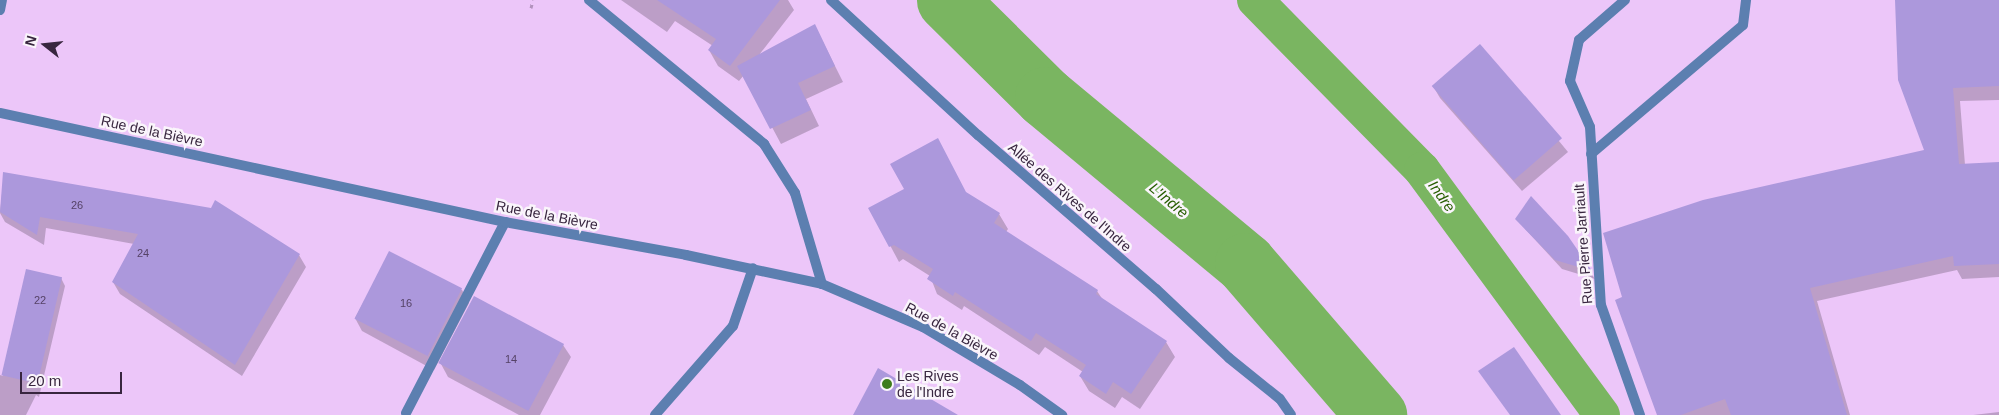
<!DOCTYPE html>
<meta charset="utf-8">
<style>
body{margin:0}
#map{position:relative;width:1999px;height:415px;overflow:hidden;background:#ecc6f9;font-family:Helvetica,sans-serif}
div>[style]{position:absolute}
.shadow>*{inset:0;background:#0003}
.canal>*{height:36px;margin:-18px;padding:0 18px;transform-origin:18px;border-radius:18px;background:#7ab561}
.river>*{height:61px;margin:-30.5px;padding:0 30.5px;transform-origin:30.5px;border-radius:30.5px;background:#7ab561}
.building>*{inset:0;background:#ac98dc;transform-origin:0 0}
.path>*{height:3px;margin-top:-1.5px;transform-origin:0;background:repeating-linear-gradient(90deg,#b292bd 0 4px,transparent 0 8px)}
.lane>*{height:10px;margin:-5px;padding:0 5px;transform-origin:5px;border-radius:5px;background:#5c7fb0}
.street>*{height:10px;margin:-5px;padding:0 5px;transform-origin:5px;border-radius:5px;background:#5c7fb0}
.dots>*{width:14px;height:14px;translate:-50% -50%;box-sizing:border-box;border:2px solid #faf5fb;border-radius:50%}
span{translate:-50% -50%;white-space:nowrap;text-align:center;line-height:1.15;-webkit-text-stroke:5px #faf5fb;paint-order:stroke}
.number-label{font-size:11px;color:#554266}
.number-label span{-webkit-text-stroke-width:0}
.street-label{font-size:14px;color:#38263f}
.poi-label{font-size:14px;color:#38263f}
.left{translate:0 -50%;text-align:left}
.water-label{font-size:15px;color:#265d00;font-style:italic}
.north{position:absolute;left:20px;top:20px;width:50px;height:50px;-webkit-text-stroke:4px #faf5fb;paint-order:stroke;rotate:286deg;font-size:14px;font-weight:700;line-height:20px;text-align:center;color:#38263f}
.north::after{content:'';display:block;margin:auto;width:18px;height:22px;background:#38263f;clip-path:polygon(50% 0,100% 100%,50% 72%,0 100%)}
.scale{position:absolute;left:20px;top:372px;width:102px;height:22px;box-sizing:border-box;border:2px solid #38263f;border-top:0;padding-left:6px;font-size:15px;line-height:18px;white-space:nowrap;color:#38263f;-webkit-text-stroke:4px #faf5fb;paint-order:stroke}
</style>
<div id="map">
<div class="shadow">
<div style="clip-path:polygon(621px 0,788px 0,794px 10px,759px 55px,823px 42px,843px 82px,806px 99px,819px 126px,781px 144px,744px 75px,739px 81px,718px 66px,709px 50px,713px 46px,675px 21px,667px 32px)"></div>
<div style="clip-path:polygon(1896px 0,1999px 0,1999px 100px,1960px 101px,1965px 165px,1999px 163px,1999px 277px,1962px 279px,1957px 270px,1817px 301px,1850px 415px,1658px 415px,1624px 298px,1925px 151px)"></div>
<div style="clip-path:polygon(1480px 45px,1568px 152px,1522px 191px,1440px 98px,1433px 86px)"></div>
<div style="clip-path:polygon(4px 174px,299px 255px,306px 267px,242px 376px,120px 294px,113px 282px,134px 244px,46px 228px,44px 245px,5px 222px,0 213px)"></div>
<div style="clip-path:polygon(966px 193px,999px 214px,1008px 229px,1006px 232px,1097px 291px,1103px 300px,1166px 342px,1175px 357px,1140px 409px,1122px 397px,1115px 408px,1089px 391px,1080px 376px,1083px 372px,1045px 347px,1039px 355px,964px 306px,962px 310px,937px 294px,930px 276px,903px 259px,899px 262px,870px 208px)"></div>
<div style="clip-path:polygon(1516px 219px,1567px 237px,1595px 279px,1562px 269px)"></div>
<div style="clip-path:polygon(390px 253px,462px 290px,469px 303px,434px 370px,362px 331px,355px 318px)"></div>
<div style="clip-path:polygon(27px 270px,61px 278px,65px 286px,39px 397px,36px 395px,26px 415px,0 415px,0 375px,3px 376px)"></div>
<div style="clip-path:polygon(563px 345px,571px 357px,540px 415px,519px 415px,448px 377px,441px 364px)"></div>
<div style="clip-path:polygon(1999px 412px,1999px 415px,1973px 415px)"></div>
</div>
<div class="canal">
<div style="left:1255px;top:0;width:238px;rotate:45.5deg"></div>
<div style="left:1422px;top:170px;width:304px;rotate:53.7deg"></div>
</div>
<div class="river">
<div style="left:947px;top:0;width:138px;rotate:44.7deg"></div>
<div style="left:1045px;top:97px;width:260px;rotate:39.7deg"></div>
<div style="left:1245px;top:263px;width:201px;rotate:49.2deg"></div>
</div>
<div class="building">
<div style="clip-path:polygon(657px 0,780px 0,730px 66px,708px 50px,716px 39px)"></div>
<div style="clip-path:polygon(1895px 0,1999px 0,1999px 86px,1953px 88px,1959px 164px,1999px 162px,1999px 264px,1954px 266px,1953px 256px,1810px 288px,1847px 415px,1731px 415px,1725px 399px,1681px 415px,1657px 415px,1615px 300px,1622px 297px,1603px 233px,1703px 200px,1924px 150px,1898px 80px)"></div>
<div style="clip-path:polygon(815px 24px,835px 66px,798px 83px,811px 110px,770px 129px,737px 66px)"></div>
<div style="left:1480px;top:44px;width:125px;height:64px;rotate:49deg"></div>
<div style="clip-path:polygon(938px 138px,966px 192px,1000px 213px,994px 223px,1098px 290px,1096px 294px,1167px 341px,1131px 394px,1113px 382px,1106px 394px,1079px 376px,1086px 365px,1036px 333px,1031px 341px,955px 292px,953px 296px,927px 279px,933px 269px,894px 245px,889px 247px,868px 208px,904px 189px,890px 164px)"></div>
<div style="clip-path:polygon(3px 172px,211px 208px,215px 200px,300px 254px,235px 365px,112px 282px,138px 234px,40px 217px,37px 235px,0 212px)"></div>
<div style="clip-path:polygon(1531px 196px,1568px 236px,1592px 271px,1555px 260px,1515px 219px)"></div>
<div style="left:389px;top:251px;width:82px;height:76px;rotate:27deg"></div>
<div style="left:26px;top:269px;width:37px;height:109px;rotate:13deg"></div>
<div style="left:474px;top:296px;width:102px;height:76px;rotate:28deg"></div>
<div style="clip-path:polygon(1514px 347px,1561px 415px,1510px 415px,1478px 371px)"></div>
<div style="clip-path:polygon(878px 368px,958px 415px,853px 415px)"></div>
</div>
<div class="path">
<div style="left:531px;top:8px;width:8px;rotate:-76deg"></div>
</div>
<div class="lane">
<div style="left:589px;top:0;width:227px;rotate:39.4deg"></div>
<div style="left:764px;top:144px;width:58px;rotate:57.7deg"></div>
<div style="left:795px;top:193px;width:95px;rotate:73.5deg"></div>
<div style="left:406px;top:413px;width:215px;rotate:-62.6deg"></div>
<div style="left:655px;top:415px;width:118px;rotate:-48.8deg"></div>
<div style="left:733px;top:326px;width:61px;rotate:-71deg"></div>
</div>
<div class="street">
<div style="left:831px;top:0;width:200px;rotate:42.6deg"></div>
<div style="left:978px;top:135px;width:235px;rotate:40.9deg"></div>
<div style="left:1156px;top:289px;width:100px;rotate:43.4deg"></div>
<div style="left:1229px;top:358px;width:65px;rotate:38.8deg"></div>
<div style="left:1280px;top:399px;width:19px;rotate:55deg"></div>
<div style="left:1625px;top:0;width:61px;rotate:139deg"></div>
<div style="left:1579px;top:40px;width:42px;rotate:102.4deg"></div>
<div style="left:1570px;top:81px;width:50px;rotate:66.5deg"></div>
<div style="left:1590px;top:127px;width:178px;rotate:86.5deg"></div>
<div style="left:1601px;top:305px;width:117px;rotate:70.5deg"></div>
<div style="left:0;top:10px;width:10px;rotate:-79deg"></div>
<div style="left:0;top:113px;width:517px;rotate:12.18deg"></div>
<div style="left:505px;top:222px;width:184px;rotate:10.3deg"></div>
<div style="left:686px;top:255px;width:139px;rotate:12deg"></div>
<div style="left:822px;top:284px;width:110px;rotate:23.1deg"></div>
<div style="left:923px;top:327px;width:113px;rotate:30.9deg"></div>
<div style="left:1020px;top:385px;width:52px;rotate:35.5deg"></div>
<div style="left:1591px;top:154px;width:199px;rotate:-40.3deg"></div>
<div style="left:1743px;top:25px;width:25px;rotate:-83deg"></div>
</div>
<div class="dots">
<div style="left:887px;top:384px;background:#3e7d1c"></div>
</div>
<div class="number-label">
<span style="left:77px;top:205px">26</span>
<span style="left:143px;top:253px">24</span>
<span style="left:40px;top:300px">22</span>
<span style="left:406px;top:303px">16</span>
<span style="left:511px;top:359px">14</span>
</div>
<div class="street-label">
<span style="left:152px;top:131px;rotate:12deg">Rue de la Bièvre</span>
<span style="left:1070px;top:197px;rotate:41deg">Allée des Rives de l'Indre</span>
<span style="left:547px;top:215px;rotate:11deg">Rue de la Bièvre</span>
<span style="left:1583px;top:244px;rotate:-94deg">Rue Pierre Jarriault</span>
<span style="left:952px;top:331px;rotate:29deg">Rue de la Bièvre</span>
</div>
<div class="poi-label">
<span class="left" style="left:897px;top:384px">Les Rives<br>de l'Indre</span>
</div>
<div class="water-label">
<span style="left:1442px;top:196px;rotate:54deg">Indre</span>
<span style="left:1169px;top:200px;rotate:40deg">L'Indre</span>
</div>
<div class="north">N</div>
<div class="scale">20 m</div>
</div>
